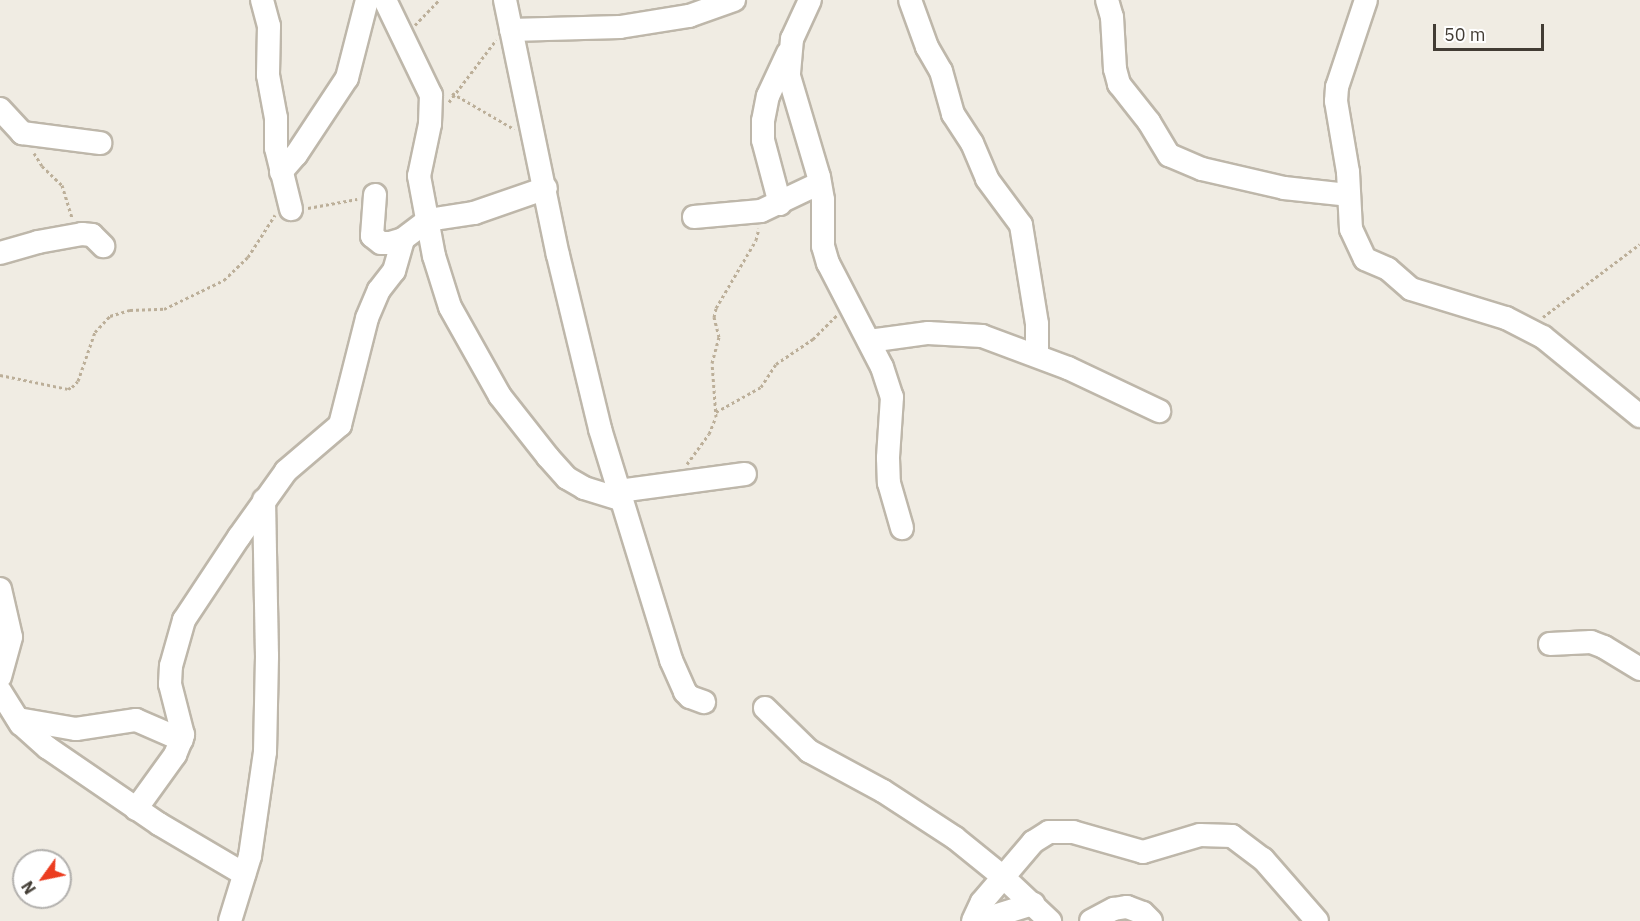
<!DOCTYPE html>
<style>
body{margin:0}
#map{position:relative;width:1640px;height:921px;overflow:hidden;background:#f0ece3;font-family:"IBM Plex Sans",sans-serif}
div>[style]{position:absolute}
.path>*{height:3px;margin-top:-1.5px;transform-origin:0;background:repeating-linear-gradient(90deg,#bcaf99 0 3px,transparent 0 6px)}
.roads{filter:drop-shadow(2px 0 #beb7aa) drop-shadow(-2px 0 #beb7aa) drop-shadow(0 2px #beb7aa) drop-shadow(0 -2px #beb7aa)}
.minor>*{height:22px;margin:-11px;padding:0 11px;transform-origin:11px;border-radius:11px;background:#fff}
span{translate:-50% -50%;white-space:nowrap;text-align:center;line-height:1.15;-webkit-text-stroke:6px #fff;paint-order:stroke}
.north{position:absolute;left:12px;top:849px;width:60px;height:60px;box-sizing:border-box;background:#fff;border:2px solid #b3b1ae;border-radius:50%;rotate:237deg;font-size:16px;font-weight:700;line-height:24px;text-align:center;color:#423c34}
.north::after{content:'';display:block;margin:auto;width:21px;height:27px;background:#eb3d20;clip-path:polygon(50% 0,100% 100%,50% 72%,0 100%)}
.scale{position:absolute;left:1433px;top:24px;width:111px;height:27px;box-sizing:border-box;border:3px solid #423c34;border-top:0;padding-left:8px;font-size:18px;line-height:21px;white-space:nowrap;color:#423c34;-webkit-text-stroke:4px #fff;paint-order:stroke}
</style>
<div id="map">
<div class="path">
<div style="left:415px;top:25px;width:35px;rotate:-46deg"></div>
<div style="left:452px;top:93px;width:72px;rotate:30.1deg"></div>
<div style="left:449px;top:102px;width:78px;rotate:-52.8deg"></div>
<div style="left:34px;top:153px;width:15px;rotate:58deg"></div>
<div style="left:42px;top:166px;width:28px;rotate:44deg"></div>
<div style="left:62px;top:185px;width:34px;rotate:73deg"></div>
<div style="left:308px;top:208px;width:50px;rotate:-10.4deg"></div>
<div style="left:1543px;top:317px;width:121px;rotate:-37deg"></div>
<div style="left:0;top:375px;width:69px;rotate:11.6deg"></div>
<div style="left:68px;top:389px;width:4px;rotate:-27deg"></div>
<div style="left:72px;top:387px;width:8px;rotate:-45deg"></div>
<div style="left:78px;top:381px;width:52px;rotate:-70.9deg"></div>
<div style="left:95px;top:332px;width:22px;rotate:-47deg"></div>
<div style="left:110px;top:316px;width:21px;rotate:-17deg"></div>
<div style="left:130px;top:310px;width:34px;rotate:-2deg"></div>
<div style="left:164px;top:309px;width:67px;rotate:-25.8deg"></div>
<div style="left:224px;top:280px;width:33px;rotate:-44deg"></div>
<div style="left:248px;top:257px;width:50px;rotate:-57.3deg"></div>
<div style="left:716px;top:412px;width:51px;rotate:-29.1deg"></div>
<div style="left:761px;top:387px;width:27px;rotate:-57deg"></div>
<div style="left:776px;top:364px;width:45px;rotate:-34deg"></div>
<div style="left:813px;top:339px;width:34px;rotate:-45deg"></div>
<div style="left:687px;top:464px;width:37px;rotate:-54deg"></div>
<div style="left:709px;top:434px;width:18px;rotate:-68deg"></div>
<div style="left:716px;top:417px;width:54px;rotate:-94.2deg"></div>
<div style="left:712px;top:363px;width:27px;rotate:-75deg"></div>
<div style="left:719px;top:337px;width:21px;rotate:-104deg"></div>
<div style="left:714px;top:317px;width:9px;rotate:-77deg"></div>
<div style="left:716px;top:308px;width:79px;rotate:-59.5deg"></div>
<div style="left:756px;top:240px;width:12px;rotate:-76deg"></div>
</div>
<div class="roads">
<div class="minor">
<div style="left:262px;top:0;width:27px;rotate:75deg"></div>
<div style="left:269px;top:26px;width:49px;rotate:91.2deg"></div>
<div style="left:268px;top:75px;width:44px;rotate:79.5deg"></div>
<div style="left:276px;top:118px;width:30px;rotate:90deg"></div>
<div style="left:276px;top:148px;width:63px;rotate:76.2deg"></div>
<div style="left:385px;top:0;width:106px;rotate:64.2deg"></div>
<div style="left:431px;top:95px;width:29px;rotate:92deg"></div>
<div style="left:430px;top:124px;width:53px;rotate:101.9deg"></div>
<div style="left:419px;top:176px;width:81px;rotate:79.4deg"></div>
<div style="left:434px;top:256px;width:53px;rotate:72.6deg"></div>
<div style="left:450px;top:307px;width:102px;rotate:60.7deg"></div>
<div style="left:500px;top:396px;width:78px;rotate:51.8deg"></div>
<div style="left:548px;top:457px;width:28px;rotate:48deg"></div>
<div style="left:567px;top:478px;width:20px;rotate:30deg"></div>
<div style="left:584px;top:488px;width:39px;rotate:17deg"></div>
<div style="left:505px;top:0;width:260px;rotate:78.3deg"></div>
<div style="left:558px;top:255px;width:179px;rotate:76.4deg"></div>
<div style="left:600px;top:429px;width:242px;rotate:72.9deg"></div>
<div style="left:671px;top:660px;width:35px;rotate:66deg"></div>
<div style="left:685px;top:692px;width:7px;rotate:45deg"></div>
<div style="left:690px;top:697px;width:15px;rotate:20deg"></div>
<div style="left:810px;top:0;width:43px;rotate:114.8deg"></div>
<div style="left:792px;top:39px;width:37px;rotate:95deg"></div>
<div style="left:789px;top:76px;width:105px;rotate:73.5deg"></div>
<div style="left:819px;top:177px;width:23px;rotate:80deg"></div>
<div style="left:823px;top:200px;width:46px;rotate:90deg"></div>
<div style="left:823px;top:246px;width:18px;rotate:74deg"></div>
<div style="left:828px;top:263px;width:117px;rotate:62.6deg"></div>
<div style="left:882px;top:367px;width:32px;rotate:72deg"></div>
<div style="left:892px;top:397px;width:61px;rotate:93.8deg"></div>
<div style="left:888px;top:458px;width:25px;rotate:88deg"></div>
<div style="left:889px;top:483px;width:47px;rotate:73.9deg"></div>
<div style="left:910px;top:0;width:50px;rotate:70.1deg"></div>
<div style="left:927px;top:47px;width:28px;rotate:60deg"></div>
<div style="left:941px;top:71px;width:45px;rotate:74.4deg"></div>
<div style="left:953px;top:114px;width:35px;rotate:57deg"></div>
<div style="left:972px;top:143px;width:39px;rotate:67deg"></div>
<div style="left:987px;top:179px;width:57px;rotate:53.5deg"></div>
<div style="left:1021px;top:225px;width:100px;rotate:80.8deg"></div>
<div style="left:1037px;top:324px;width:31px;rotate:90deg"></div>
<div style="left:1107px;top:0;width:18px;rotate:74deg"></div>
<div style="left:1112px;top:17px;width:52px;rotate:86.7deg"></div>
<div style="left:1115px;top:69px;width:16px;rotate:75deg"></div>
<div style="left:1119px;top:84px;width:48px;rotate:51.7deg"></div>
<div style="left:1149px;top:122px;width:39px;rotate:59deg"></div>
<div style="left:1169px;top:155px;width:36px;rotate:23deg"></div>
<div style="left:1202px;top:169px;width:84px;rotate:13deg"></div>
<div style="left:1284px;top:188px;width:64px;rotate:6.2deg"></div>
<div style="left:1366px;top:0;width:92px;rotate:108.4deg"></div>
<div style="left:1337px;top:87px;width:14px;rotate:94deg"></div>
<div style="left:1336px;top:101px;width:72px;rotate:80.4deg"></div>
<div style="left:1348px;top:172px;width:57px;rotate:87deg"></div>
<div style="left:1351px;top:229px;width:33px;rotate:65deg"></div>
<div style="left:1365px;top:259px;width:25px;rotate:23deg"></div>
<div style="left:1388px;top:269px;width:30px;rotate:41deg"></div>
<div style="left:1411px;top:289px;width:99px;rotate:17deg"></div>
<div style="left:1506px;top:318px;width:42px;rotate:27.2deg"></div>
<div style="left:1543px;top:337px;width:125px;rotate:39.2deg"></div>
<div style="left:511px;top:30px;width:109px;rotate:-1.6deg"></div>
<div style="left:620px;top:27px;width:70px;rotate:-9.1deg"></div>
<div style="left:689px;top:16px;width:48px;rotate:-19.6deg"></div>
<div style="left:0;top:109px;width:33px;rotate:47deg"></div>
<div style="left:22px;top:133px;width:79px;rotate:7.3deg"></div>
<div style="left:281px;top:172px;width:23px;rotate:-49deg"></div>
<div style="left:296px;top:155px;width:92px;rotate:-56.5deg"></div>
<div style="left:347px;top:78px;width:81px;rotate:-75.6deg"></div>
<div style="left:375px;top:195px;width:41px;rotate:94.2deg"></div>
<div style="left:372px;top:236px;width:11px;rotate:38deg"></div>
<div style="left:381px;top:243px;width:9px"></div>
<div style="left:390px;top:243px;width:14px;rotate:-17deg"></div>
<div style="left:403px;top:239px;width:31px;rotate:-37deg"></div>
<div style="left:428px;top:220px;width:47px;rotate:-8.7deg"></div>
<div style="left:474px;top:213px;width:76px;rotate:-19.1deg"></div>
<div style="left:780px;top:204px;width:66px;rotate:-104.9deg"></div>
<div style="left:763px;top:140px;width:19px;rotate:-90deg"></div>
<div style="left:763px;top:121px;width:25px;rotate:-79deg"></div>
<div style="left:768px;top:96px;width:47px;rotate:-65.1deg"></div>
<div style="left:694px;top:217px;width:67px;rotate:-5.1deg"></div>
<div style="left:761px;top:211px;width:65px;rotate:-25.4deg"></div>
<div style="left:0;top:253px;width:40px;rotate:-16deg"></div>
<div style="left:38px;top:242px;width:45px;rotate:-10.3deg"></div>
<div style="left:82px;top:234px;width:10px;rotate:6deg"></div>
<div style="left:92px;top:235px;width:16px;rotate:45deg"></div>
<div style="left:869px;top:341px;width:60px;rotate:-7.7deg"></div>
<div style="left:928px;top:333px;width:54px;rotate:3.2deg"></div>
<div style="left:982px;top:336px;width:92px;rotate:20.4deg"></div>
<div style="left:1068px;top:368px;width:101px;rotate:25.3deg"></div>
<div style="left:619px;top:491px;width:127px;rotate:-7.7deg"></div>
<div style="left:0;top:589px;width:49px;rotate:77.1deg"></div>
<div style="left:11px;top:637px;width:41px;rotate:105.4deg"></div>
<div style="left:1550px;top:644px;width:41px;rotate:-2.8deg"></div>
<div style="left:1591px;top:642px;width:14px;rotate:21deg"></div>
<div style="left:1604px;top:647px;width:42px;rotate:31.4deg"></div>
<div style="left:0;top:691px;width:39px;rotate:58deg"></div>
<div style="left:21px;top:724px;width:36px;rotate:42deg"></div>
<div style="left:48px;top:748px;width:135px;rotate:34.4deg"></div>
<div style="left:159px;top:824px;width:99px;rotate:30.5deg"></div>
<div style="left:765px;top:708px;width:62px;rotate:44.3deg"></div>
<div style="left:809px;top:751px;width:84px;rotate:28.4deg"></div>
<div style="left:883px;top:791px;width:86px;rotate:33.1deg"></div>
<div style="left:955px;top:838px;width:60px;rotate:39deg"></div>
<div style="left:1002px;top:876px;width:66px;rotate:43.2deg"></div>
<div style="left:18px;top:719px;width:59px;rotate:9.8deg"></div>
<div style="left:76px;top:729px;width:61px;rotate:-8.5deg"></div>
<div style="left:136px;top:720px;width:50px;rotate:23.5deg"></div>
<div style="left:136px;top:809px;width:67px;rotate:-54.2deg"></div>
<div style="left:175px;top:755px;width:22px;rotate:-68deg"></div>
<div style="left:183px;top:735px;width:53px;rotate:-104.3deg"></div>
<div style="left:170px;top:684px;width:18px;rotate:-87deg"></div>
<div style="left:171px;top:666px;width:48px;rotate:-74.2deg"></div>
<div style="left:184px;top:620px;width:100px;rotate:-56.5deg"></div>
<div style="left:239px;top:537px;width:81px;rotate:-54.5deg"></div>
<div style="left:286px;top:471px;width:71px;rotate:-40.4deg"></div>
<div style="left:340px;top:425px;width:110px;rotate:-75.8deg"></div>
<div style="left:367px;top:318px;width:30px;rotate:-67deg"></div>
<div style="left:379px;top:290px;width:24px;rotate:-52deg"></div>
<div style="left:394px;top:271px;width:33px;rotate:-74deg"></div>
<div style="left:230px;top:921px;width:68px;rotate:-72.9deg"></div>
<div style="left:250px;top:856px;width:105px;rotate:-81.8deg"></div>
<div style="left:265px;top:752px;width:96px;rotate:-88.8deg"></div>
<div style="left:267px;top:656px;width:156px;rotate:-91.1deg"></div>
<div style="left:973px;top:921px;width:21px;rotate:-65deg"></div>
<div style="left:982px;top:902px;width:79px;rotate:-49.6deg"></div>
<div style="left:1033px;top:842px;width:19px;rotate:-32deg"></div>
<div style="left:1049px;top:832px;width:24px"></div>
<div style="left:1073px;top:832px;width:73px;rotate:15.9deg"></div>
<div style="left:1143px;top:852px;width:59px;rotate:-16.6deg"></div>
<div style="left:1200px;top:835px;width:32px;rotate:2deg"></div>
<div style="left:1232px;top:836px;width:39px;rotate:37deg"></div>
<div style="left:1263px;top:859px;width:82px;rotate:48.9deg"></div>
<div style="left:978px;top:921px;width:58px;rotate:-17.2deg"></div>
<div style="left:1091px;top:921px;width:26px;rotate:-28deg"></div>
<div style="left:1114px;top:909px;width:13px;rotate:-9deg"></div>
<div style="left:1127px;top:907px;width:17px;rotate:21deg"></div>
<div style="left:1143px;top:913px;width:11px;rotate:45deg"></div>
</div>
</div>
<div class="north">N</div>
<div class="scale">50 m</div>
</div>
